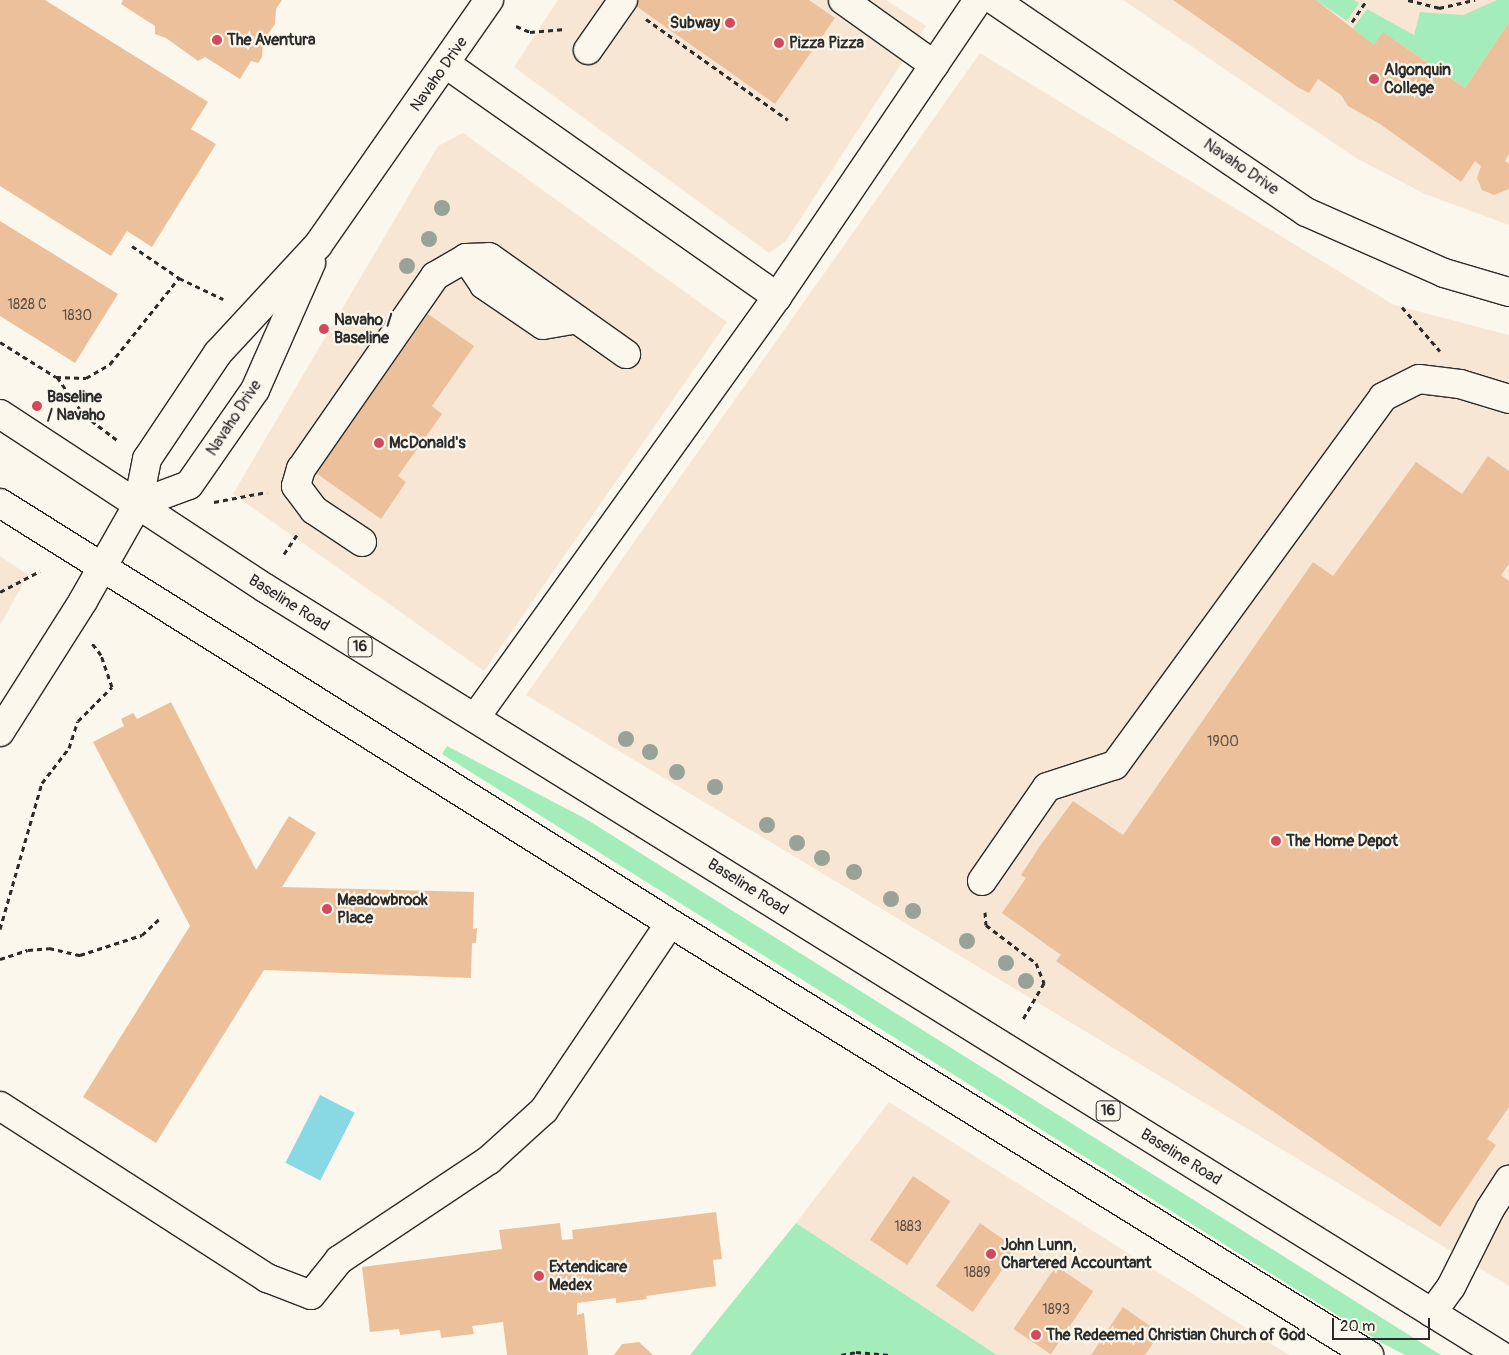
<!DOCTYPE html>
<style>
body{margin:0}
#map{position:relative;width:1509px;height:1355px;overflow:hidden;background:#fbf7ec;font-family:Pangolin,sans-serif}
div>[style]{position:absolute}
.built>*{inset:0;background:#f7e6d4}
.green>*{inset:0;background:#a4edbb}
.water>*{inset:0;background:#89d9e5;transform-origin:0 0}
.building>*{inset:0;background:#edc09c;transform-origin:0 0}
.path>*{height:3px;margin-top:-1.5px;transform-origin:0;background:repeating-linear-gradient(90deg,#2b2b2b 0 5px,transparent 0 9px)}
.roads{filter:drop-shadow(1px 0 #2b2b2b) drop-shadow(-1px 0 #2b2b2b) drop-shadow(0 1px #2b2b2b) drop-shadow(0 -1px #2b2b2b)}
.minor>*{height:28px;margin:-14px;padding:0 14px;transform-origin:14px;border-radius:14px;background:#fbf7ec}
.major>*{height:28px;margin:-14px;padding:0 14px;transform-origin:14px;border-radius:14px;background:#fbf7ec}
.trees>*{width:16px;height:16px;margin:-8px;border-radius:50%;background:#99a296}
.dots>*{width:14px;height:14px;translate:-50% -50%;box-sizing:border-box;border:2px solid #fbf7ec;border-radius:50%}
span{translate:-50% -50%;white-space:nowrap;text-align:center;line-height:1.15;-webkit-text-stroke:4.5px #fbf7ec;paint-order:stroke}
.number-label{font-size:14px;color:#5c5047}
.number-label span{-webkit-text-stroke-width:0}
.shield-label span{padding:1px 4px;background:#fbf7ec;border:1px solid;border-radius:4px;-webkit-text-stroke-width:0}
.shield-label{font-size:15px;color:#2b2b2b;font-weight:700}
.poi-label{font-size:16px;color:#2b2b2b;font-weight:700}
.right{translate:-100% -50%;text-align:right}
.left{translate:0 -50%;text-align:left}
.street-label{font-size:16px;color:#2b2b2b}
.scale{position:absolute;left:1332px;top:1318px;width:98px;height:22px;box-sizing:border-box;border:2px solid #2b2b2b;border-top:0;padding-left:6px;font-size:15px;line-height:18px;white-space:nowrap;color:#2b2b2b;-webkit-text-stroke:4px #fbf7ec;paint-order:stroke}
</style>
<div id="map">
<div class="built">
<div style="clip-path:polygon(558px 0,886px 0,926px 26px,785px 242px,769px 253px,514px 67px)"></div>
<div style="clip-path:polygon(1123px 0,1509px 0,1509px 225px,1425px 194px,1356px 158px)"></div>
<div style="clip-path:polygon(980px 53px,1394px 305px,1509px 335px,1509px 1286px,526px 695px)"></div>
<div style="clip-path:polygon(463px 133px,727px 322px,484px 671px,233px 494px,438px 146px)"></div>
<div style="clip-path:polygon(0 556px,28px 575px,0 625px)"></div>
<div style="clip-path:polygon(889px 1102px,1289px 1355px,997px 1355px,796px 1223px)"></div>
</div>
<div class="green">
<div style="clip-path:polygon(1316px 0,1354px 0,1359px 3px,1347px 21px)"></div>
<div style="clip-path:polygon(1497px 0,1509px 0,1509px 22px,1465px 88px,1395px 40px,1374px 45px,1352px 30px,1367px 9px,1414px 35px,1420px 12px,1463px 15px)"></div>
<div style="clip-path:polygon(447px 746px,586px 819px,1441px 1355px,1405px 1355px,1380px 1342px,442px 754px)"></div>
<div style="clip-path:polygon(796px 1223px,997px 1355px,690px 1355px)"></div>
</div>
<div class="water">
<div style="left:320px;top:1095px;width:39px;height:76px;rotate:27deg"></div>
</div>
<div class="building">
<div style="clip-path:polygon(0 0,45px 0,208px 102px,191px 129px,216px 144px,152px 247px,127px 231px,111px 256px,0 186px)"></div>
<div style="clip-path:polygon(123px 0,282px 0,276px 9px,275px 24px,263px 41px,262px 57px,258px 63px,251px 61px,240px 79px,205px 57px,198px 61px,166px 38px,155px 34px,155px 26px,121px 4px)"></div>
<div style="clip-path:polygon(636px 0,809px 0,835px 18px,775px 104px,633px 4px)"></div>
<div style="clip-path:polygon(1173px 0,1316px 0,1374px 45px,1383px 32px,1465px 88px,1509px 22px,1509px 154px,1505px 161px,1509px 164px,1509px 189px,1494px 195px,1482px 190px,1477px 178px,1481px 166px,1475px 161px,1461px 182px,1380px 124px,1348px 106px,1341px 95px,1318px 79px,1309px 93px,1299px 88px)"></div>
<div style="clip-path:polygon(0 221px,118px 294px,75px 363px,0 316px)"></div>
<div style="clip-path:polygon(428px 314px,474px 346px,432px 406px,442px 414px,398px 476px,406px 482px,381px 519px,316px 473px)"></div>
<div style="clip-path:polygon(1488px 456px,1509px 471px,1509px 564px,1501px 575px,1509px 581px,1509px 1107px,1487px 1139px,1496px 1145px,1440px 1227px,1056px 961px,1061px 955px,1002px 913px,1026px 878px,1021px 875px,1040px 846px,1073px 801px,1123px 835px,1313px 562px,1333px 576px,1416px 462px,1462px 494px)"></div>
<div style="clip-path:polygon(171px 702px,256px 870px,289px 816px,316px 833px,282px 887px,474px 892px,473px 929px,477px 928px,476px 943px,472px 943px,471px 978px,264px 970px,156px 1143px,83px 1097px,190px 926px,93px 742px,124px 726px,121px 719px,133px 713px,137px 719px)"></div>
<div style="left:913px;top:1176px;width:45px;height:77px;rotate:34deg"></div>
<div style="clip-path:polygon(716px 1212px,722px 1259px,713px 1260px,716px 1286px,646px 1296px,647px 1299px,616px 1303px,616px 1298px,577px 1303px,577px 1315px,584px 1313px,588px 1355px,507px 1355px,503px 1322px,472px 1326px,474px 1334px,441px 1338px,440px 1330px,400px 1335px,399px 1329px,370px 1332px,362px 1267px,502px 1249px,499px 1230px,560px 1223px,562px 1240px,573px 1239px,572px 1230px)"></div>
<div style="left:980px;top:1223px;width:45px;height:77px;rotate:35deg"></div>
<div style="left:1056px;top:1266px;width:45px;height:76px;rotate:34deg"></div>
<div style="clip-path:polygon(1123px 1307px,1160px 1333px,1145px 1355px,1091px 1355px)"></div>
<div style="clip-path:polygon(639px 1342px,653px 1355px,614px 1355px,622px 1344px)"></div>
</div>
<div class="path">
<div style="left:1408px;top:0;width:32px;rotate:14deg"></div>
<div style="left:1439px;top:8px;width:37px;rotate:-13deg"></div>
<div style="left:646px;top:19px;width:174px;rotate:35.4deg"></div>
<div style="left:1352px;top:22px;width:27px;rotate:-56deg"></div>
<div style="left:516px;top:26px;width:15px;rotate:23deg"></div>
<div style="left:530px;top:32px;width:35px;rotate:-5deg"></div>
<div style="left:132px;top:246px;width:57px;rotate:34.2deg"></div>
<div style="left:1402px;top:307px;width:58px;rotate:49.2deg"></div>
<div style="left:0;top:342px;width:66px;rotate:32deg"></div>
<div style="left:56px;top:377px;width:30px;rotate:2deg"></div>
<div style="left:86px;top:378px;width:28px;rotate:-30deg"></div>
<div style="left:110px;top:364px;width:110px;rotate:-51.3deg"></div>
<div style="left:179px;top:278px;width:49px;rotate:25.5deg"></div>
<div style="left:57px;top:377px;width:47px;rotate:54.6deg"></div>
<div style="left:84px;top:415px;width:41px;rotate:37.1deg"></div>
<div style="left:214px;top:502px;width:54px;rotate:-10.7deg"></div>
<div style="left:284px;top:554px;width:23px;rotate:-56deg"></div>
<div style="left:0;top:592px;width:45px;rotate:-27.7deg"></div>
<div style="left:985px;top:912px;width:13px;rotate:86deg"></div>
<div style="left:986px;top:925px;width:63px;rotate:37.2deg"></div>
<div style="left:1036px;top:963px;width:22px;rotate:68deg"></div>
<div style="left:1044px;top:983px;width:42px;rotate:120.3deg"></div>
<div style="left:0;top:929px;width:152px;rotate:-74deg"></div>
<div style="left:42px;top:783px;width:44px;rotate:-52.4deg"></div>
<div style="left:69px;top:748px;width:28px;rotate:-72deg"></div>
<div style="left:78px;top:721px;width:48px;rotate:-45deg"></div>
<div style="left:112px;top:687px;width:34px;rotate:-109deg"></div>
<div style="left:101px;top:655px;width:15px;rotate:-127deg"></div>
<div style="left:0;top:959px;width:29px;rotate:-18deg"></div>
<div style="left:28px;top:950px;width:21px;rotate:-5deg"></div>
<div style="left:49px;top:948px;width:32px;rotate:13deg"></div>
<div style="left:80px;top:955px;width:65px;rotate:-17.9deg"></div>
<div style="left:142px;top:935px;width:23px;rotate:-43deg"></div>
<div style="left:841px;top:1355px;width:15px;rotate:-11deg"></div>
<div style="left:856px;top:1352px;width:34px;rotate:5deg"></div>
</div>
<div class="roads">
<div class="minor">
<div style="left:843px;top:0;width:112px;rotate:35.5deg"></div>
<div style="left:994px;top:0;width:377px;rotate:34.2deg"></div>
<div style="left:1306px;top:212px;width:151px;rotate:23.8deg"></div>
<div style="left:1444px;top:273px;width:68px;rotate:16.3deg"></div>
<div style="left:588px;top:50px;width:61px;rotate:-55deg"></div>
<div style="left:446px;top:64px;width:405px;rotate:35.1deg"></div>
<div style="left:466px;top:258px;width:32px;rotate:56deg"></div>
<div style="left:484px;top:285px;width:71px;rotate:34.1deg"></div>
<div style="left:543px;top:325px;width:34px;rotate:-10deg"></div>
<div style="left:138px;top:504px;width:54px;rotate:-20.4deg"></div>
<div style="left:189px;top:485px;width:116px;rotate:-55.2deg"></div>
<div style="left:255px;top:390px;width:139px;rotate:-66.2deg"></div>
<div style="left:362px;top:542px;width:58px;rotate:-146.3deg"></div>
<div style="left:314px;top:510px;width:30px;rotate:-127deg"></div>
<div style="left:296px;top:486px;width:18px;rotate:-74deg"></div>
<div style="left:301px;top:469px;width:235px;rotate:-55.2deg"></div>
<div style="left:435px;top:276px;width:36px;rotate:-30deg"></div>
<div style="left:466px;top:258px;width:23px;rotate:-2deg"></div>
<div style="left:489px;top:257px;width:168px;rotate:35.3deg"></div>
<div style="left:475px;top:718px;width:518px;rotate:-54.35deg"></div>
<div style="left:777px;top:297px;width:359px;rotate:-55.9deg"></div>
<div style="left:0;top:732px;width:155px;rotate:-57.6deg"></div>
<div style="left:83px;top:601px;width:112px;rotate:-60.4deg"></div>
<div style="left:138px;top:504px;width:46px;rotate:-78.7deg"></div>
<div style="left:147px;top:459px;width:128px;rotate:-56.2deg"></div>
<div style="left:218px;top:353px;width:147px;rotate:-47.2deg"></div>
<div style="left:318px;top:245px;width:299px;rotate:-55.1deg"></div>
<div style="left:982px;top:881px;width:114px;rotate:-55.3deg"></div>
<div style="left:1047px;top:787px;width:71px;rotate:-17.9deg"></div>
<div style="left:1115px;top:765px;width:455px;rotate:-53.9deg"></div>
<div style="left:1383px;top:397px;width:40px;rotate:-26.6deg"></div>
<div style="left:1419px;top:379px;width:41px;rotate:7deg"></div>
<div style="left:1460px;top:384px;width:51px;rotate:17deg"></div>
<div style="left:0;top:1106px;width:318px;rotate:32.8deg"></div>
<div style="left:267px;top:1278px;width:47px;rotate:21.1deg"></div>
<div style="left:311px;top:1295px;width:45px;rotate:-51.3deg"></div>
<div style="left:339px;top:1260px;width:180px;rotate:-33.7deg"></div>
<div style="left:489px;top:1160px;width:74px;rotate:-42.3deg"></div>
<div style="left:544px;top:1110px;width:225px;rotate:-56deg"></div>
<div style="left:1432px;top:1313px;width:32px;rotate:-54deg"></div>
<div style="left:1451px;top:1287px;width:87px;rotate:-63.4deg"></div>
<div style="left:1490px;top:1209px;width:35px;rotate:-57deg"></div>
</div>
<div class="major">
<div style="left:0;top:414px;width:317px;rotate:33.3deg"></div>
<div style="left:265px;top:588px;width:1454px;rotate:31.84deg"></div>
<div style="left:0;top:503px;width:791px;rotate:32.08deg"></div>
<div style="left:670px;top:923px;width:822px;rotate:31.72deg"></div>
</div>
</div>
<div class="trees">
<div style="left:442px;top:208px"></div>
<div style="left:429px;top:239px"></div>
<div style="left:407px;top:266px"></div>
<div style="left:626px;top:739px"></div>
<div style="left:650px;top:752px"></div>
<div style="left:677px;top:772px"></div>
<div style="left:715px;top:787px"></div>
<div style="left:767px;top:825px"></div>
<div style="left:797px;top:843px"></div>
<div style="left:822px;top:858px"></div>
<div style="left:854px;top:872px"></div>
<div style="left:891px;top:899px"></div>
<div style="left:913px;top:911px"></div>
<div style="left:967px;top:941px"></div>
<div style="left:1006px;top:963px"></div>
<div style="left:1026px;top:981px"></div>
</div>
<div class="dots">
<div style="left:730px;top:23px;background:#d1495b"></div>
<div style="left:217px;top:40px;background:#d1495b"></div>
<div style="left:779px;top:43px;background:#d1495b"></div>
<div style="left:1374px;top:79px;background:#d1495b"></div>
<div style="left:324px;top:329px;background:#d1495b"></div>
<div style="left:37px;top:406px;background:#d1495b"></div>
<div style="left:379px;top:443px;background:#d1495b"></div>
<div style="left:1276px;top:841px;background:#d1495b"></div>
<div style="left:327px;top:909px;background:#d1495b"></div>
<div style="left:991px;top:1254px;background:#d1495b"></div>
<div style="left:539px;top:1276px;background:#d1495b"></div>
<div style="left:1036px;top:1335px;background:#d1495b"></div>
</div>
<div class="number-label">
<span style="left:27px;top:305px">1828 C</span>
<span style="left:77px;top:316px">1830</span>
<span style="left:1223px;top:742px">1900</span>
<span style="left:908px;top:1227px">1883</span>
<span style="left:977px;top:1273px">1889</span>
<span style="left:1056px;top:1310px">1893</span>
</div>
<div class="shield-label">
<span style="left:360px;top:647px">16</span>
<span style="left:1108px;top:1111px">16</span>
</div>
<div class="poi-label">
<span class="right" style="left:720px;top:23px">Subway</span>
<span class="left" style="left:227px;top:40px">The Aventura</span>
<span class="left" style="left:789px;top:43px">Pizza Pizza</span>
<span class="left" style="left:1384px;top:79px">Algonquin<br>College</span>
<span class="left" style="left:334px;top:329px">Navaho /<br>Baseline</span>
<span class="left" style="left:47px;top:406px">Baseline<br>/ Navaho</span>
<span class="left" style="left:389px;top:443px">McDonald's</span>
<span class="left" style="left:1286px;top:841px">The Home Depot</span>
<span class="left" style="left:337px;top:909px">Meadowbrook<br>Place</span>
<span class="left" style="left:1001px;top:1254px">John Lunn,<br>Chartered Accountant</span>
<span class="left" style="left:549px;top:1276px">Extendicare<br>Medex</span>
<span class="left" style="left:1046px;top:1335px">The Redeemed Christian Church of God</span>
</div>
<div class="street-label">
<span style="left:439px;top:74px;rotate:-55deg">Navaho Drive</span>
<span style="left:1241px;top:167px;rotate:34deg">Navaho Drive</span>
<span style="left:234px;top:418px;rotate:-57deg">Navaho Drive</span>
<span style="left:289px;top:603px;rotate:32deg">Baseline Road</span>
<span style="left:748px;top:887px;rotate:32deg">Baseline Road</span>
<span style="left:1181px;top:1157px;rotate:32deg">Baseline Road</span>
</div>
<div class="scale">20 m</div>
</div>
